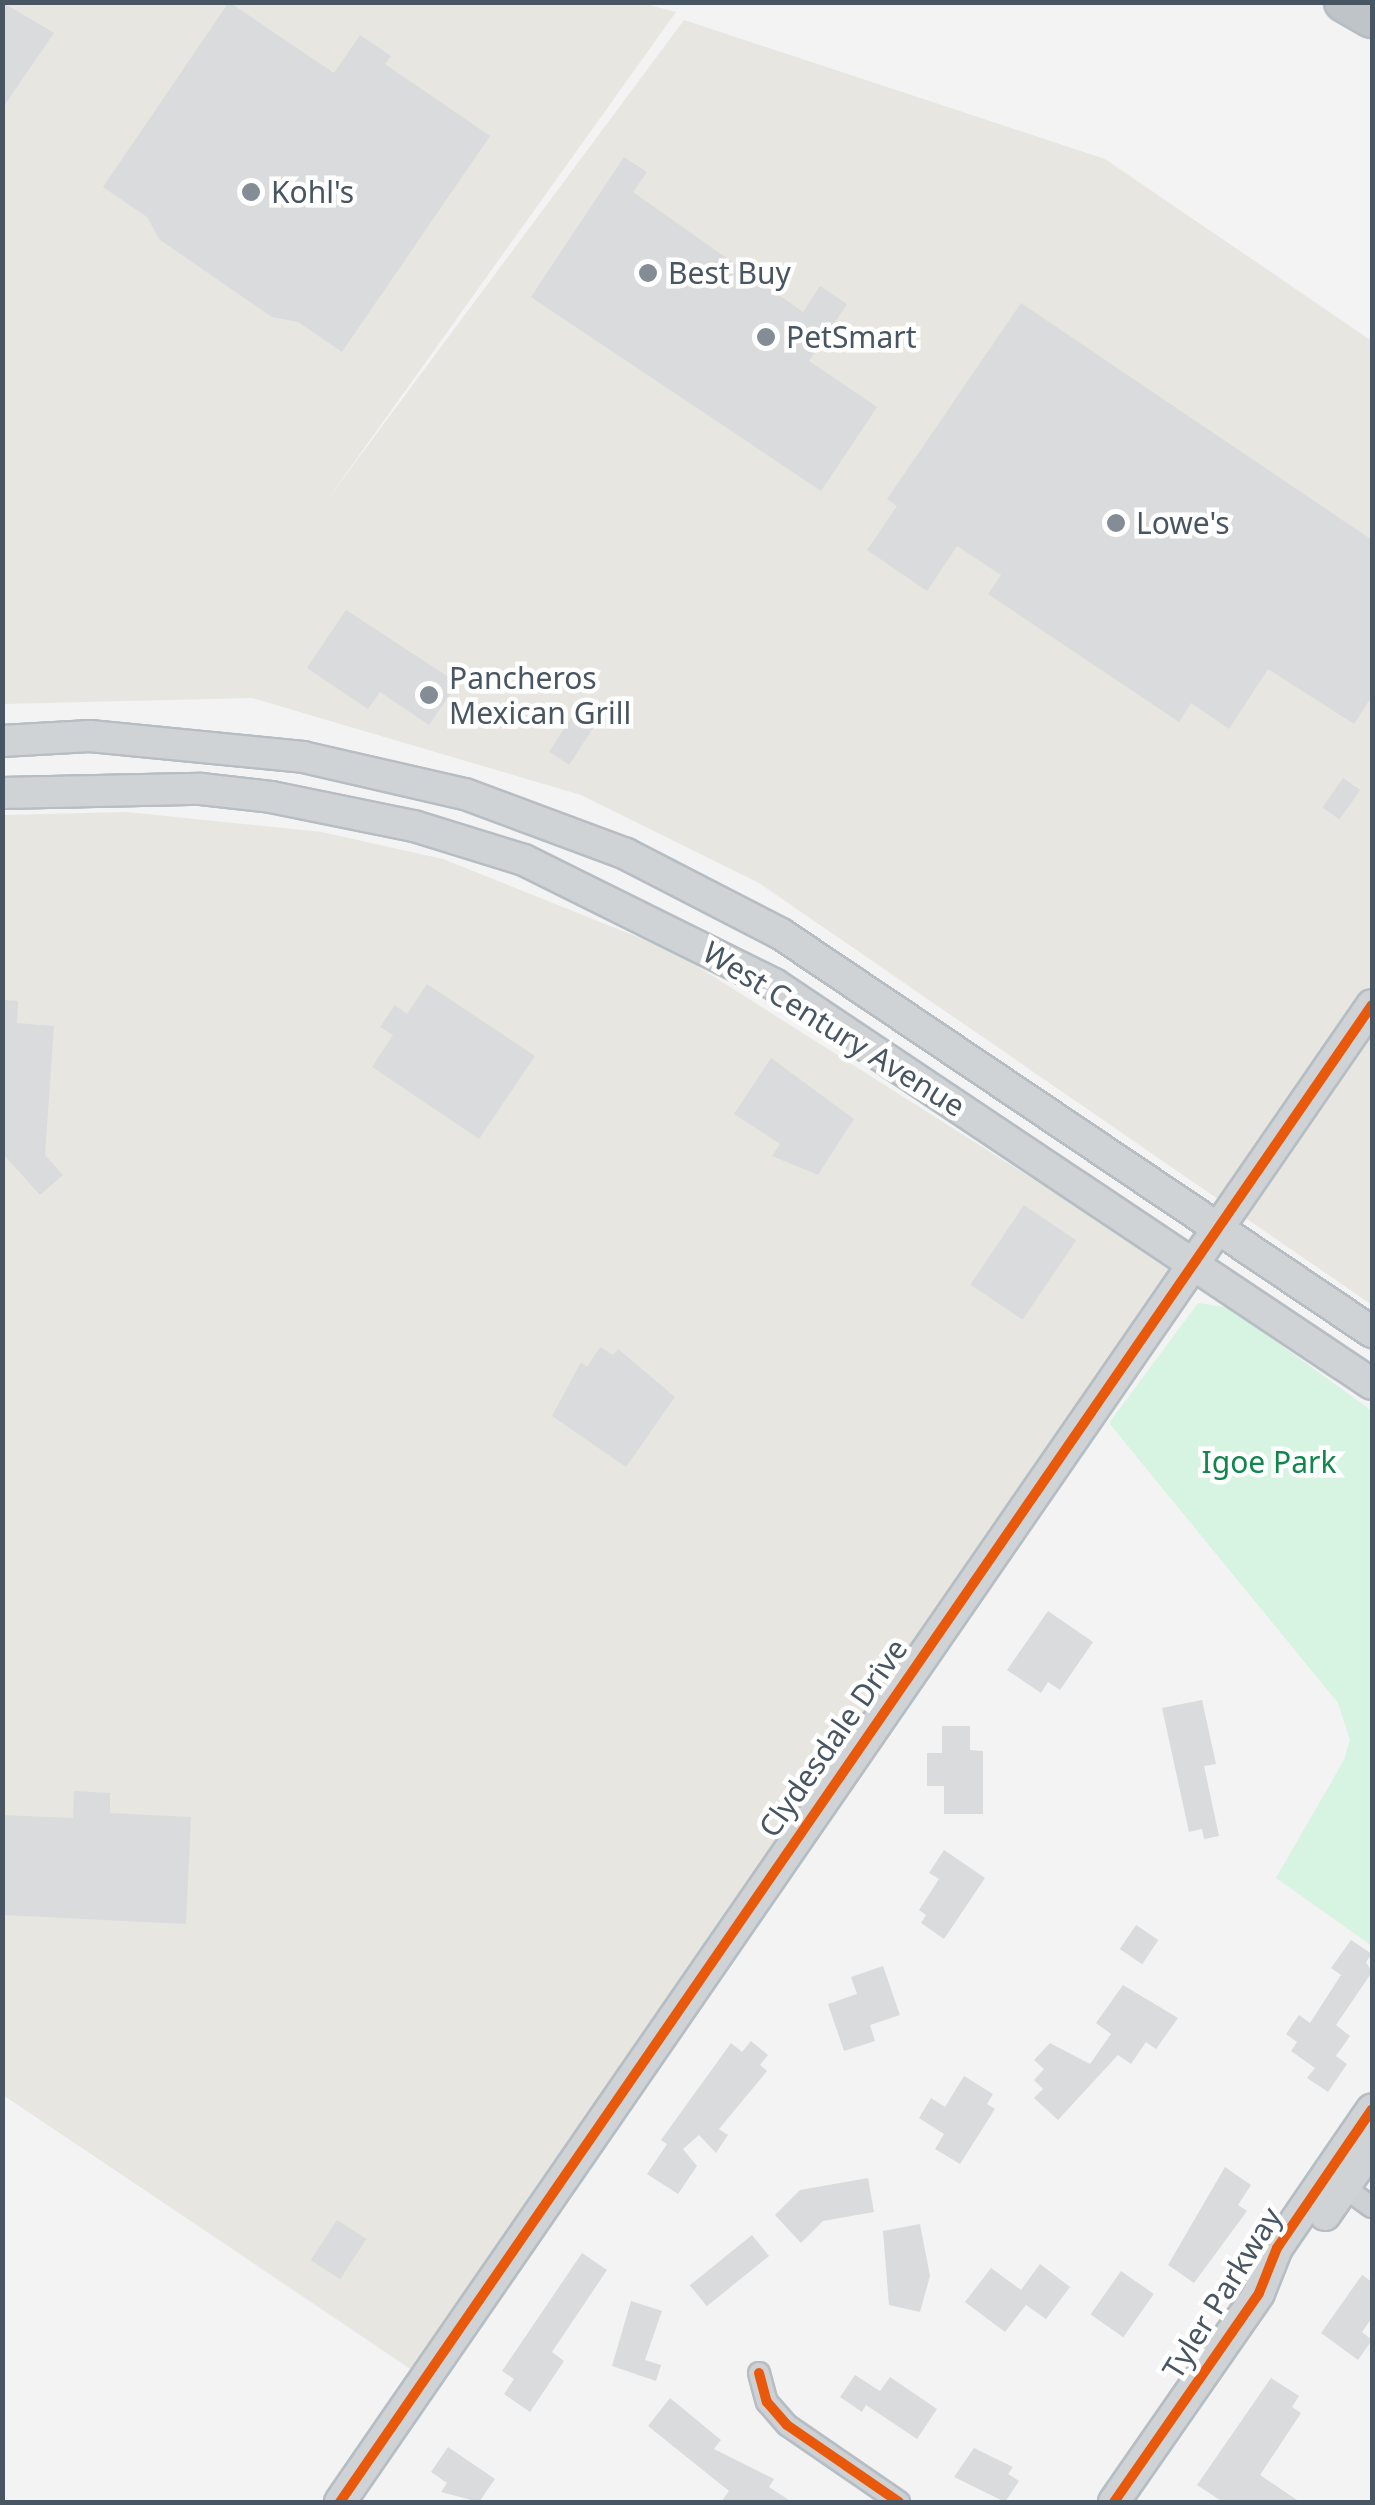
<!DOCTYPE html>
<style>
body{margin:0}
#map{position:relative;width:1375px;height:2505px;overflow:hidden;background:#f3f3f3;font-family:"Noto Sans",sans-serif}
div>[style]{position:absolute}
.commercial>*{inset:0;background:#e7e6e1}
.green>*{inset:0;background:#d6f4e1}
.building>*{inset:0;background:#dadbdd;transform-origin:0 0}
.roads{filter:drop-shadow(2px 0 #b6bdc3) drop-shadow(-2px 0 #b6bdc3) drop-shadow(0 2px #b6bdc3) drop-shadow(0 -2px #b6bdc3)}
.street>*{height:20px;margin:-10px;padding:0 10px;transform-origin:10px;border-radius:10px;background:#ced1d4}
.secondary>*{height:30px;margin:-15px;padding:0 15px;transform-origin:15px;border-radius:15px;background:#d0d3d5}
.highway>*{height:38px;margin:-19px;padding:0 19px;transform-origin:19px;border-radius:19px;background:#bfc4c9}
.cycleway>*{height:10px;margin:-5px;padding:0 5px;transform-origin:5px;border-radius:5px;background:#e8590c}
.dots>*{width:28px;height:28px;translate:-50% -50%;box-sizing:border-box;border:5px solid #fff;border-radius:50%}
span{translate:-50% -50%;white-space:nowrap;text-align:center;line-height:1.15;-webkit-text-stroke:9px #fff;paint-order:stroke}
.poi-label{font-size:30px;color:#485562}
.left{translate:0 -50%;text-align:left}
.street-label{font-size:30px;color:#485562}
.park-label{font-size:30px;color:#0f864b}
.frame{position:absolute;inset:0;border:5px solid #485562;pointer-events:none}
</style>
<div id="map">
<div class="commercial">
<div style="clip-path:polygon(638px 2px,676px 12px,325px 503px,684px 20px,1105px 159px,1372px 341px,1372px 1305px,759px 883px,581px 795px,252px 698px,3px 704px,3px 3px)"></div>
<div style="clip-path:polygon(127px 812px,322px 832px,443px 859px,675px 952px,1175px 1269px,415px 2372px,3px 2095px,2px 815px)"></div>
</div>
<div class="green">
<div style="clip-path:polygon(1198px 1303px,1230px 1308px,1372px 1411px,1372px 1946px,1276px 1878px,1344px 1760px,1350px 1740px,1338px 1703px,1109px 1423px)"></div>
</div>
<div class="building">
<div style="clip-path:polygon(2px 2px,54px 33px,2px 109px)"></div>
<div style="clip-path:polygon(229px 2px,334px 73px,360px 35px,391px 56px,385px 64px,490px 136px,342px 352px,298px 322px,272px 317px,160px 240px,147px 217px,103px 187px)"></div>
<div style="clip-path:polygon(624px 157px,647px 172px,633px 192px,803px 312px,820px 286px,847px 304px,809px 361px,877px 407px,821px 491px,531px 297px)"></div>
<div style="clip-path:polygon(1021px 303px,1372px 540px,1372px 696px,1354px 724px,1268px 669px,1229px 729px,1191px 703px,1179px 722px,988px 594px,1001px 575px,957px 546px,927px 591px,867px 550px,897px 506px,887px 499px)"></div>
<div style="clip-path:polygon(346px 610px,458px 683px,429px 725px,380px 692px,368px 709px,307px 668px)"></div>
<div style="left:584px;top:698px;width:24px;height:64px;rotate:33deg"></div>
<div style="left:1343px;top:778px;width:21px;height:36px;rotate:35deg"></div>
<div style="clip-path:polygon(427px 984px,535px 1056px,479px 1139px,372px 1067px,393px 1035px,380px 1027px,395px 1005px,407px 1014px)"></div>
<div style="clip-path:polygon(2px 1000px,18px 1001px,17px 1023px,54px 1026px,45px 1155px,63px 1175px,40px 1195px,2px 1153px)"></div>
<div style="clip-path:polygon(771px 1058px,854px 1119px,818px 1175px,772px 1156px,780px 1144px,734px 1114px)"></div>
<div style="left:1024px;top:1205px;width:63px;height:96px;rotate:34deg"></div>
<div style="clip-path:polygon(600px 1347px,613px 1355px,618px 1349px,675px 1397px,626px 1467px,552px 1416px,581px 1362px,587px 1367px)"></div>
<div style="clip-path:polygon(1048px 1611px,1093px 1642px,1060px 1690px,1048px 1682px,1041px 1693px,1007px 1670px)"></div>
<div style="clip-path:polygon(1202px 1700px,1216px 1764px,1204px 1766px,1219px 1836px,1204px 1839px,1202px 1829px,1189px 1832px,1162px 1708px)"></div>
<div style="clip-path:polygon(942px 1726px,970px 1726px,970px 1750px,983px 1751px,983px 1814px,944px 1814px,944px 1786px,927px 1786px,927px 1753px,942px 1753px)"></div>
<div style="clip-path:polygon(74px 1791px,110px 1793px,110px 1813px,191px 1817px,186px 1924px,2px 1915px,2px 1815px,73px 1818px)"></div>
<div style="clip-path:polygon(944px 1850px,985px 1878px,944px 1939px,921px 1923px,926px 1915px,919px 1910px,939px 1879px,929px 1873px)"></div>
<div style="left:1136px;top:1925px;width:27px;height:29px;rotate:34deg"></div>
<div style="clip-path:polygon(1351px 1940px,1372px 1954px,1366px 1962px,1372px 1972px,1336px 2025px,1350px 2036px,1336px 2056px,1347px 2064px,1328px 2092px,1307px 2078px,1315px 2068px,1291px 2051px,1297px 2042px,1286px 2034px,1299px 2015px,1310px 2023px,1341px 1975px,1331px 1968px)"></div>
<div style="clip-path:polygon(883px 1966px,900px 2015px,870px 2025px,875px 2041px,844px 2051px,828px 2004px,857px 1994px,851px 1977px)"></div>
<div style="clip-path:polygon(1123px 1985px,1178px 2018px,1156px 2049px,1146px 2042px,1131px 2064px,1118px 2055px,1058px 2120px,1034px 2098px,1043px 2089px,1034px 2080px,1044px 2069px,1034px 2060px,1050px 2043px,1090px 2064px,1111px 2034px,1096px 2023px)"></div>
<div style="clip-path:polygon(751px 2041px,768px 2055px,760px 2065px,767px 2071px,719px 2129px,728px 2135px,716px 2153px,699px 2135px,683px 2149px,697px 2166px,678px 2194px,647px 2174px,667px 2144px,661px 2140px,731px 2043px,742px 2052px)"></div>
<div style="clip-path:polygon(964px 2076px,993px 2094px,987px 2104px,995px 2109px,960px 2164px,935px 2149px,944px 2134px,919px 2118px,931px 2098px,945px 2107px)"></div>
<div style="clip-path:polygon(1225px 2167px,1251px 2185px,1238px 2205px,1247px 2211px,1194px 2283px,1168px 2265px)"></div>
<div style="clip-path:polygon(868px 2178px,874px 2212px,823px 2221px,801px 2243px,775px 2215px,800px 2190px)"></div>
<div style="left:337px;top:2220px;width:35px;height:48px;rotate:33deg"></div>
<div style="clip-path:polygon(920px 2224px,930px 2276px,920px 2312px,889px 2305px,883px 2231px)"></div>
<div style="left:752px;top:2235px;width:27px;height:80px;rotate:51deg"></div>
<div style="clip-path:polygon(582px 2253px,607px 2270px,552px 2352px,564px 2361px,530px 2412px,504px 2394px,514px 2379px,502px 2371px)"></div>
<div style="clip-path:polygon(1040px 2264px,1070px 2287px,1046px 2319px,1026px 2305px,1005px 2332px,965px 2302px,991px 2268px,1021px 2290px)"></div>
<div style="left:1121px;top:2271px;width:40px;height:53px;rotate:35deg"></div>
<div style="clip-path:polygon(1362px 2275px,1372px 2282px,1372px 2318px,1362px 2332px,1372px 2340px,1358px 2360px,1321px 2333px)"></div>
<div style="clip-path:polygon(631px 2301px,662px 2311px,645px 2360px,661px 2365px,656px 2381px,612px 2366px)"></div>
<div style="clip-path:polygon(855px 2375px,880px 2391px,890px 2377px,937px 2409px,917px 2439px,866px 2405px,862px 2412px,840px 2397px)"></div>
<div style="clip-path:polygon(1271px 2378px,1299px 2396px,1292px 2407px,1301px 2413px,1260px 2475px,1300px 2502px,1223px 2502px,1197px 2485px)"></div>
<div style="clip-path:polygon(670px 2398px,721px 2440px,714px 2449px,774px 2479px,769px 2487px,792px 2502px,721px 2502px,729px 2491px,648px 2426px)"></div>
<div style="clip-path:polygon(448px 2447px,495px 2479px,479px 2502px,441px 2492px,447px 2483px,431px 2472px)"></div>
<div style="clip-path:polygon(974px 2448px,1013px 2467px,1008px 2474px,1019px 2481px,1005px 2502px,954px 2477px)"></div>
</div>
<div class="roads">
<div class="street">
<div style="left:1344px;top:2187px;width:34px;rotate:36deg"></div>
<div style="left:759px;top:2373px;width:30px;rotate:75deg"></div>
<div style="left:767px;top:2402px;width:30px;rotate:49deg"></div>
<div style="left:787px;top:2425px;width:136px;rotate:34.5deg"></div>
</div>
<div class="secondary">
<div style="left:2px;top:741px;width:88px;rotate:-3.3deg"></div>
<div style="left:90px;top:736px;width:214px;rotate:5.6deg"></div>
<div style="left:303px;top:757px;width:166px;rotate:12.9deg"></div>
<div style="left:465px;top:794px;width:172px;rotate:20.4deg"></div>
<div style="left:626px;top:854px;width:174px;rotate:27.3deg"></div>
<div style="left:781px;top:934px;width:713px;rotate:33.96deg"></div>
<div style="left:2px;top:793px;width:199px;rotate:-1.2deg"></div>
<div style="left:201px;top:789px;width:70px;rotate:6.5deg"></div>
<div style="left:271px;top:797px;width:146px;rotate:11.5deg"></div>
<div style="left:414px;top:826px;width:115px;rotate:17.2deg"></div>
<div style="left:524px;top:860px;width:279px;rotate:26.4deg"></div>
<div style="left:774px;top:984px;width:719px;rotate:33.78deg"></div>
<div style="left:1325px;top:2215px;width:83px;rotate:-55.3deg"></div>
<div style="left:340px;top:2502px;width:1818px;rotate:-55.42deg"></div>
<div style="left:1114px;top:2502px;width:254px;rotate:-55.2deg"></div>
<div style="left:1259px;top:2293px;width:48px;rotate:-68.2deg"></div>
<div style="left:1277px;top:2248px;width:168px;rotate:-55.6deg"></div>
</div>
<div class="highway">
<div style="left:1344px;top:2px;width:32px;rotate:30deg"></div>
</div>
</div>
<div class="cycleway">
<div style="left:759px;top:2373px;width:30px;rotate:75deg"></div>
<div style="left:767px;top:2402px;width:30px;rotate:49deg"></div>
<div style="left:787px;top:2425px;width:136px;rotate:34.5deg"></div>
<div style="left:340px;top:2502px;width:1818px;rotate:-55.42deg"></div>
<div style="left:1114px;top:2502px;width:254px;rotate:-55.2deg"></div>
<div style="left:1259px;top:2293px;width:48px;rotate:-68.2deg"></div>
<div style="left:1277px;top:2248px;width:168px;rotate:-55.6deg"></div>
</div>
<div class="dots">
<div style="left:251px;top:192px;background:#848c95"></div>
<div style="left:648px;top:273px;background:#848c95"></div>
<div style="left:766px;top:337px;background:#848c95"></div>
<div style="left:1116px;top:523px;background:#848c95"></div>
<div style="left:429px;top:695px;background:#848c95"></div>
</div>
<div class="poi-label">
<span class="left" style="left:271px;top:192px">Kohl's</span>
<span class="left" style="left:668px;top:273px">Best Buy</span>
<span class="left" style="left:786px;top:337px">PetSmart</span>
<span class="left" style="left:1136px;top:523px">Lowe's</span>
<span class="left" style="left:449px;top:695px">Pancheros<br>Mexican Grill</span>
</div>
<div class="street-label">
<span style="left:834px;top:1029px;rotate:32deg">West Century Avenue</span>
<span style="left:833px;top:1738px;rotate:-55deg">Clydesdale Drive</span>
<span style="left:1222px;top:2293px;rotate:-58deg">Tyler Parkway</span>
</div>
<div class="park-label">
<span style="left:1269px;top:1462px">Igoe Park</span>
</div>
<div class="frame"></div>
</div>
